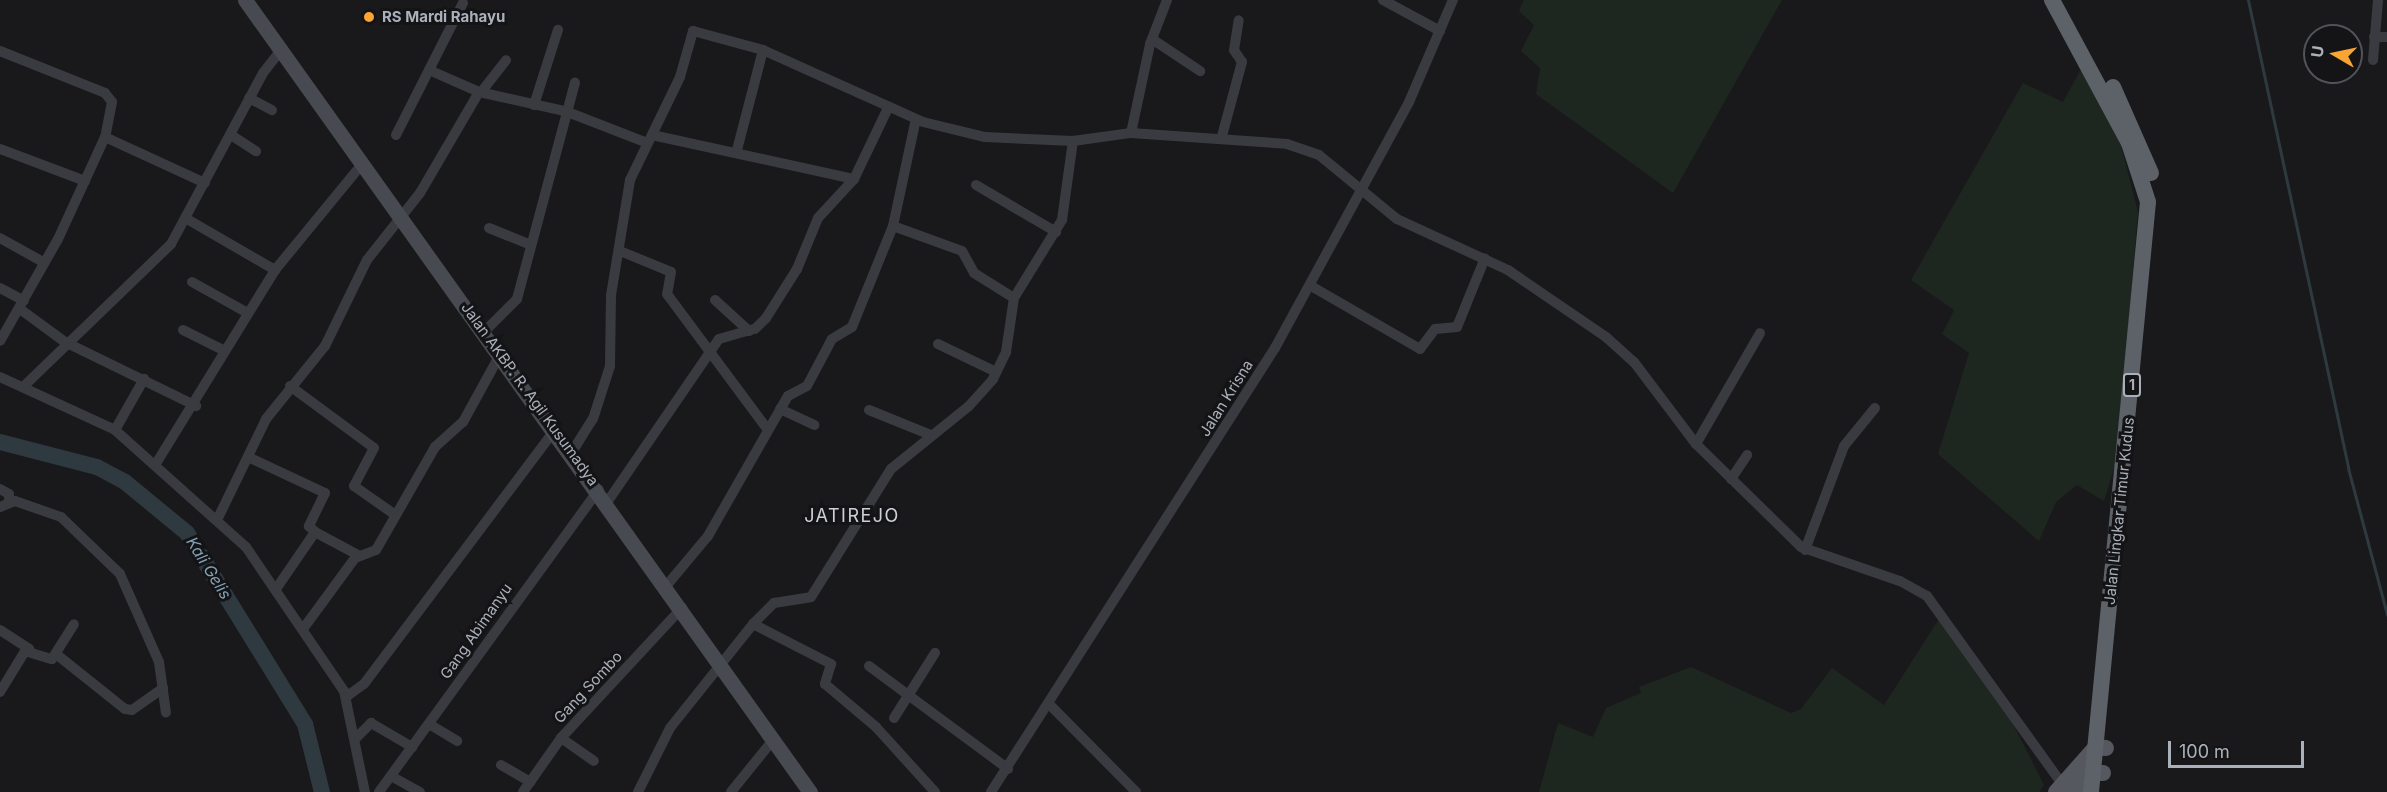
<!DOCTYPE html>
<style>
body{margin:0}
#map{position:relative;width:2387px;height:792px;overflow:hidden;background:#19191b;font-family:Inter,sans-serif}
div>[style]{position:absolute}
.green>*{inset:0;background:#1e271f}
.stream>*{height:3px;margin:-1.5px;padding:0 1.5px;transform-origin:1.5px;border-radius:1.5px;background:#2e3a40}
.river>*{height:16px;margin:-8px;padding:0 8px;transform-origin:8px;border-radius:8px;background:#2e3a40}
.minor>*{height:10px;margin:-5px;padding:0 5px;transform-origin:5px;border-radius:5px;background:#3a3b40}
.secondary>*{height:15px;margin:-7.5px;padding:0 7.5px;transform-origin:7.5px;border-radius:7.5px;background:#474a50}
.primary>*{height:16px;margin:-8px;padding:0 8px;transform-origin:8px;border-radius:8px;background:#55585f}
.trunk>*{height:16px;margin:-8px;padding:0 8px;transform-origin:8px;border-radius:8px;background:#5d6168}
.dots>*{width:16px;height:16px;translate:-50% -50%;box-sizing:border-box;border:3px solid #141416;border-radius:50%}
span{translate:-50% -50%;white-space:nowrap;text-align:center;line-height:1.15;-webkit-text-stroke:6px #141416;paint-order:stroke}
.shield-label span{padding:2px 4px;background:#141416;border:2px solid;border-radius:4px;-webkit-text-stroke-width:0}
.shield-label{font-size:14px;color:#abb1bb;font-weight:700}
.poi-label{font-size:15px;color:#abb1bb;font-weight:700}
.left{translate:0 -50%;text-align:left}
.street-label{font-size:15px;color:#abb1bb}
.water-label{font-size:16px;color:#81a2b7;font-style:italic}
.quarter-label{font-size:18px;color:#ccd0d7;letter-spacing:1.5px}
.north{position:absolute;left:2303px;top:24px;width:60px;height:60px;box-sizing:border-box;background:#141416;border:2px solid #505358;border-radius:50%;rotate:279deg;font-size:16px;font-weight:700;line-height:24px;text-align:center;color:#abb1bb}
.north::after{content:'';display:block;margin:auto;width:21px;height:27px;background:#f9a533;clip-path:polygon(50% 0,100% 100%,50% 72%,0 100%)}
.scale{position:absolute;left:2168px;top:741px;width:136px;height:27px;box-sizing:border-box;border:3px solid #abb1bb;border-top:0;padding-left:8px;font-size:18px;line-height:21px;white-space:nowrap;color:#abb1bb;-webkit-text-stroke:4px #141416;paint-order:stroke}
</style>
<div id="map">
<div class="green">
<div style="clip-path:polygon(1524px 0,1782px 0,1673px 193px,1536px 94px,1540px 68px,1521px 51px,1534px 25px,1519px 11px)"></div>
<div style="clip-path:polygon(2081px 69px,2119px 138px,2138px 212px,2128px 332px,2115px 465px,2104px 501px,2077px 485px,2056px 502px,2039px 541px,1938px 454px,1969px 353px,1942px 334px,1954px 310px,1911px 280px,2023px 83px,2063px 102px)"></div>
<div style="clip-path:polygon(1939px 619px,2012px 722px,2044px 785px,2039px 792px,1539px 792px,1558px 723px,1593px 737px,1606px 708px,1641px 693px,1639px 687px,1691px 667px,1791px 713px,1801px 709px,1832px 668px,1884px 705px)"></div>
</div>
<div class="stream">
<div style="left:2248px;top:0;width:479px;rotate:77.9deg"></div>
<div style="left:2348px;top:468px;width:152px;rotate:75.1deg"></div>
</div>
<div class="river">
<div style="left:0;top:442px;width:100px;rotate:14.5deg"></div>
<div style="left:97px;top:467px;width:32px;rotate:28deg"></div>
<div style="left:125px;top:482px;width:80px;rotate:39.4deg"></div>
<div style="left:187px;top:533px;width:225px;rotate:58.3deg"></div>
<div style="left:305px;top:724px;width:70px;rotate:76deg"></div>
</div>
<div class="minor">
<div style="left:1383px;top:0;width:65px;rotate:28.5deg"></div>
<div style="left:2374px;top:37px;width:13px"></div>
<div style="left:1152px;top:39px;width:58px;rotate:33.7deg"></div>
<div style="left:0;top:51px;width:113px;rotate:21.8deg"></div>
<div style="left:105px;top:93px;width:11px;rotate:52deg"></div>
<div style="left:112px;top:102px;width:36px;rotate:101deg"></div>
<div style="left:105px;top:137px;width:112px;rotate:114.7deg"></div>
<div style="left:58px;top:239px;width:117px;rotate:119.6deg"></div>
<div style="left:2373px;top:60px;width:60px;rotate:-85.2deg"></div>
<div style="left:429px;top:70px;width:55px;rotate:23.7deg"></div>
<div style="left:482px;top:91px;width:39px;rotate:-52deg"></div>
<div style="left:249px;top:98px;width:26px;rotate:28deg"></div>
<div style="left:534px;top:105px;width:79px;rotate:-72.3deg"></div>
<div style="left:1131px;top:133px;width:91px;rotate:-77.9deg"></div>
<div style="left:1150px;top:44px;width:47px;rotate:-68.9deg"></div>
<div style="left:231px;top:135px;width:30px;rotate:33deg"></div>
<div style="left:396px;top:135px;width:148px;rotate:-63.1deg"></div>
<div style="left:652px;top:135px;width:207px;rotate:12.3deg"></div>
<div style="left:1222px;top:136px;width:77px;rotate:-74.9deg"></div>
<div style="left:1242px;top:62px;width:14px;rotate:-124deg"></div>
<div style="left:1234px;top:50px;width:30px;rotate:-81deg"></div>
<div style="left:105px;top:137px;width:110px;rotate:24.7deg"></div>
<div style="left:0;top:149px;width:91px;rotate:20.6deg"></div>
<div style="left:737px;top:150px;width:103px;rotate:-75.4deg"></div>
<div style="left:976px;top:185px;width:93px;rotate:30.4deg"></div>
<div style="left:187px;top:219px;width:102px;rotate:30.1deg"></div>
<div style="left:893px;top:226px;width:109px;rotate:-77.9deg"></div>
<div style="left:489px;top:228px;width:45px;rotate:22deg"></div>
<div style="left:0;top:238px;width:51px;rotate:29.1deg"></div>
<div style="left:620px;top:251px;width:55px;rotate:22.4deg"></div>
<div style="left:671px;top:272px;width:22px;rotate:100deg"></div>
<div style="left:667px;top:294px;width:169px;rotate:53.4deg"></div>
<div style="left:192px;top:282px;width:62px;rotate:29.1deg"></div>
<div style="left:1311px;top:286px;width:126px;rotate:30deg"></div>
<div style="left:1420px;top:349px;width:25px;rotate:-53deg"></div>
<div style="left:1435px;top:329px;width:22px;rotate:-5deg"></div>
<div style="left:1457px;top:327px;width:74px;rotate:-67.9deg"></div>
<div style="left:0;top:288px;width:27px;rotate:28deg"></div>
<div style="left:715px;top:300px;width:46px;rotate:42.4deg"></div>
<div style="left:20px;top:309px;width:56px;rotate:36.3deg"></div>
<div style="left:65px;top:342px;width:146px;rotate:26deg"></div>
<div style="left:183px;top:330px;width:47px;rotate:26.6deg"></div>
<div style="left:485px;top:331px;width:45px;rotate:-45deg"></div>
<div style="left:517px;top:299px;width:224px;rotate:-75deg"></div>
<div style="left:938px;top:344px;width:64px;rotate:25.8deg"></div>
<div style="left:0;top:377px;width:127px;rotate:24.7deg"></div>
<div style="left:115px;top:430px;width:176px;rotate:41.8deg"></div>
<div style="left:246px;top:547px;width:174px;rotate:55.8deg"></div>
<div style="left:344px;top:691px;width:103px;rotate:78.3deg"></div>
<div style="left:290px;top:386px;width:104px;rotate:36.4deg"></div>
<div style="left:374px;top:448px;width:43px;rotate:117.8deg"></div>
<div style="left:354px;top:486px;width:49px;rotate:35deg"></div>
<div style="left:23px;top:387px;width:206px;rotate:-44deg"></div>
<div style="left:171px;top:244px;width:194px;rotate:-61.7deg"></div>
<div style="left:263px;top:73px;width:31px;rotate:-52deg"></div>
<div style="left:780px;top:409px;width:38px;rotate:25deg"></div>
<div style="left:869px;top:410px;width:67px;rotate:22deg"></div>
<div style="left:115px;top:430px;width:59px;rotate:-60.4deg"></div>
<div style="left:1696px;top:444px;width:128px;rotate:-60deg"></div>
<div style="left:572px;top:452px;width:39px;rotate:-58deg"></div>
<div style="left:593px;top:419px;width:56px;rotate:-72.2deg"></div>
<div style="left:610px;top:366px;width:71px;rotate:-89.2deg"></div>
<div style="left:611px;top:295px;width:117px;rotate:-80.6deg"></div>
<div style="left:630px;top:180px;width:114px;rotate:-64.1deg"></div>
<div style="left:680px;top:77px;width:48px;rotate:-74.2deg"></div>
<div style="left:693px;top:31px;width:73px;rotate:15.2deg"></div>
<div style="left:763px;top:50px;width:175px;rotate:24.2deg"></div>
<div style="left:923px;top:122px;width:64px;rotate:13.6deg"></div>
<div style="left:985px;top:137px;width:88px;rotate:2.6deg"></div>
<div style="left:1073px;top:141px;width:59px;rotate:-7.9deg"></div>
<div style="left:1131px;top:133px;width:156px;rotate:4deg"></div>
<div style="left:1287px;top:144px;width:34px;rotate:19deg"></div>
<div style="left:1319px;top:155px;width:101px;rotate:39.4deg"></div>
<div style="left:1397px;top:219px;width:122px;rotate:24.7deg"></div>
<div style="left:1508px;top:270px;width:119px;rotate:34.4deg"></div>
<div style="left:1606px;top:337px;width:38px;rotate:42deg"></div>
<div style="left:1634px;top:362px;width:103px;rotate:52.9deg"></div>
<div style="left:1696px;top:444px;width:147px;rotate:44.4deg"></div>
<div style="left:1801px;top:547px;width:105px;rotate:19deg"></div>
<div style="left:1900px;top:581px;width:31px;rotate:29deg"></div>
<div style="left:1927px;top:596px;width:236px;rotate:54.3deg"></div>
<div style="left:248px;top:457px;width:85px;rotate:25.1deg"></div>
<div style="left:325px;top:493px;width:37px;rotate:116deg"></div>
<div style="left:309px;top:526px;width:8px;rotate:45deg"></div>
<div style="left:157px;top:462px;width:225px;rotate:-58.4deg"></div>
<div style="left:275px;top:270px;width:139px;rotate:-50.6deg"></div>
<div style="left:1731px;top:479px;width:29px;rotate:-56deg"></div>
<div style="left:0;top:489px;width:10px;rotate:29deg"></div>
<div style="left:9px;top:494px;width:7px;rotate:90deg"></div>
<div style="left:608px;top:501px;width:196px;rotate:-55.6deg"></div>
<div style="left:719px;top:339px;width:37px;rotate:-16deg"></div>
<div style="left:755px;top:329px;width:16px;rotate:-45deg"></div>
<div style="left:766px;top:318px;width:58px;rotate:-57.7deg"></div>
<div style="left:797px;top:269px;width:55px;rotate:-67.6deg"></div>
<div style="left:818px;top:218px;width:53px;rotate:-47.3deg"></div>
<div style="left:854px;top:179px;width:79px;rotate:-64.4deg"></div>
<div style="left:0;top:507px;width:16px;rotate:-22deg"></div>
<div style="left:15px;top:501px;width:49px;rotate:19.2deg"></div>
<div style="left:61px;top:517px;width:82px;rotate:44deg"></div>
<div style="left:120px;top:574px;width:96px;rotate:66.1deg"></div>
<div style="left:159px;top:662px;width:51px;rotate:82.2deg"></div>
<div style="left:218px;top:518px;width:110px;rotate:-64.1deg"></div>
<div style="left:266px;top:419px;width:94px;rotate:-51.1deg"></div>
<div style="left:325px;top:346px;width:96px;rotate:-64deg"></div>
<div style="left:367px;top:260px;width:85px;rotate:-51.7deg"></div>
<div style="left:420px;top:193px;width:117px;rotate:-59.7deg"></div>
<div style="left:479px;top:92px;width:88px;rotate:12.5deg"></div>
<div style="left:565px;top:111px;width:86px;rotate:21.2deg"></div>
<div style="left:1805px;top:550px;width:111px;rotate:-69.4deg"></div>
<div style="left:1844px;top:446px;width:49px;rotate:-50.8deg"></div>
<div style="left:667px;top:585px;width:64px;rotate:-50.1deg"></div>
<div style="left:708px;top:536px;width:161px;rotate:-60.3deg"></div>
<div style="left:788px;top:396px;width:21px;rotate:-28deg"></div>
<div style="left:807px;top:386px;width:53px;rotate:-62deg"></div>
<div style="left:832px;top:339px;width:23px;rotate:-31deg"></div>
<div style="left:852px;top:327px;width:109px;rotate:-67.9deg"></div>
<div style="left:893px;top:226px;width:73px;rotate:19.9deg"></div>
<div style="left:962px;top:251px;width:25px;rotate:61deg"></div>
<div style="left:974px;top:273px;width:47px;rotate:32deg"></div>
<div style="left:276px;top:589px;width:69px;rotate:-55.6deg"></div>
<div style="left:315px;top:532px;width:49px;rotate:28.1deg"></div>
<div style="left:753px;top:624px;width:88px;rotate:27.1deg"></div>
<div style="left:831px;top:664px;width:21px;rotate:107deg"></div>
<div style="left:825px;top:684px;width:67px;rotate:40.1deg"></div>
<div style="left:876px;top:727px;width:88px;rotate:47.8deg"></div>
<div style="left:303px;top:629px;width:88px;rotate:-53.8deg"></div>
<div style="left:355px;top:558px;width:22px;rotate:-21deg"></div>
<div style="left:376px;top:550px;width:119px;rotate:-60.2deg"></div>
<div style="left:435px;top:447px;width:38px;rotate:-42deg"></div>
<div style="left:463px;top:422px;width:79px;rotate:-61.2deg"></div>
<div style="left:0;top:630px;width:35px;rotate:33deg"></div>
<div style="left:56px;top:654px;width:88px;rotate:38.6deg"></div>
<div style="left:125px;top:709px;width:7px;rotate:8deg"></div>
<div style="left:132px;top:710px;width:38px;rotate:-35deg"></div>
<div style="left:869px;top:666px;width:173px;rotate:36.5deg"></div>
<div style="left:0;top:692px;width:48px;rotate:-58.6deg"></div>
<div style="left:25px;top:651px;width:28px;rotate:17deg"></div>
<div style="left:52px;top:659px;width:41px;rotate:-57.8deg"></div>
<div style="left:346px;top:697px;width:22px;rotate:-36deg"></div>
<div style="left:364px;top:684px;width:318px;rotate:-53.1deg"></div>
<div style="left:1051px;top:706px;width:121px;rotate:45.3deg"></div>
<div style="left:894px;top:718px;width:77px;rotate:-57.8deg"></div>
<div style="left:429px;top:724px;width:33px;rotate:31deg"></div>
<div style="left:561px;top:738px;width:40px;rotate:34.9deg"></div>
<div style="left:355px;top:739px;width:23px;rotate:-45deg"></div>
<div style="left:371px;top:723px;width:48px;rotate:30.3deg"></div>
<div style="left:501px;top:765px;width:34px;rotate:30deg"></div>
<div style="left:391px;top:776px;width:33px;rotate:29deg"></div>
<div style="left:379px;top:792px;width:374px;rotate:-54deg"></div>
<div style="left:523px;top:792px;width:66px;rotate:-54.9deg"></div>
<div style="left:561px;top:738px;width:178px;rotate:-47.1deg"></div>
<div style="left:638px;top:792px;width:72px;rotate:-63.4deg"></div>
<div style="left:670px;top:728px;width:133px;rotate:-51.4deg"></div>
<div style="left:753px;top:624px;width:30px;rotate:-45deg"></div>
<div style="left:774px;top:603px;width:37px;rotate:-9deg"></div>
<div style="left:811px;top:597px;width:151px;rotate:-58deg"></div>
<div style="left:891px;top:469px;width:100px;rotate:-38.9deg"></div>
<div style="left:969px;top:406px;width:36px;rotate:-48deg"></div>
<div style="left:993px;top:379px;width:30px;rotate:-64deg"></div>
<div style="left:1006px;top:352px;width:55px;rotate:-81.6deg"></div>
<div style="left:1014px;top:298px;width:92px;rotate:-58.4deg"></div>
<div style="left:1062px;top:220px;width:80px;rotate:-82.1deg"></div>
<div style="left:731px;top:792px;width:67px;rotate:-51.1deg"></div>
<div style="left:991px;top:792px;width:527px;rotate:-57.4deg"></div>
<div style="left:1275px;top:348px;width:280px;rotate:-61.4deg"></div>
<div style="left:1409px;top:102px;width:111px;rotate:-66.7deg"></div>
</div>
<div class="secondary">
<div style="left:245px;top:0;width:973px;rotate:54.5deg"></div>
</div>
<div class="primary">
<div style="left:2056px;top:792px;width:60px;rotate:-48.4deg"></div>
<div style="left:2096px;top:747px;width:10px;rotate:6deg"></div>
<div style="left:2073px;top:792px;width:28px;rotate:-42deg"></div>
<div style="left:2094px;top:773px;width:9px"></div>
</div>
<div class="trunk">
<div style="left:2052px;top:0;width:162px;rotate:61.7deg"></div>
<div style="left:2129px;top:143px;width:62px;rotate:72.1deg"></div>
<div style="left:2148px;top:202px;width:593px;rotate:95.52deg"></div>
<div style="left:2113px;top:87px;width:94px;rotate:66.2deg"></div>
</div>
<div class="dots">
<div style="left:369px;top:17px;background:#f9a533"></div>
</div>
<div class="shield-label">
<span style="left:2132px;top:385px">1</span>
</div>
<div class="poi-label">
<span class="left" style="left:382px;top:17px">RS Mardi Rahayu</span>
</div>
<div class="street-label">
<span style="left:530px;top:394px;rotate:54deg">Jalan AKBP. R. Agil Kusumadya</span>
<span style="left:1226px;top:398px;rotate:-58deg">Jalan Krisna</span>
<span style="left:2119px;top:511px;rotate:-84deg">Jalan Lingkar Timur Kudus</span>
<span style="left:476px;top:631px;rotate:-55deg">Gang Abimanyu</span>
<span style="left:588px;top:687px;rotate:-47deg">Gang Sombo</span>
</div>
<div class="water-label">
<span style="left:209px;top:568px;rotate:58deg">Kali Gelis</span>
</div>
<div class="quarter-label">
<span style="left:852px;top:516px">JATIREJO</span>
</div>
<div class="north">U</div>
<div class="scale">100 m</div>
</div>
